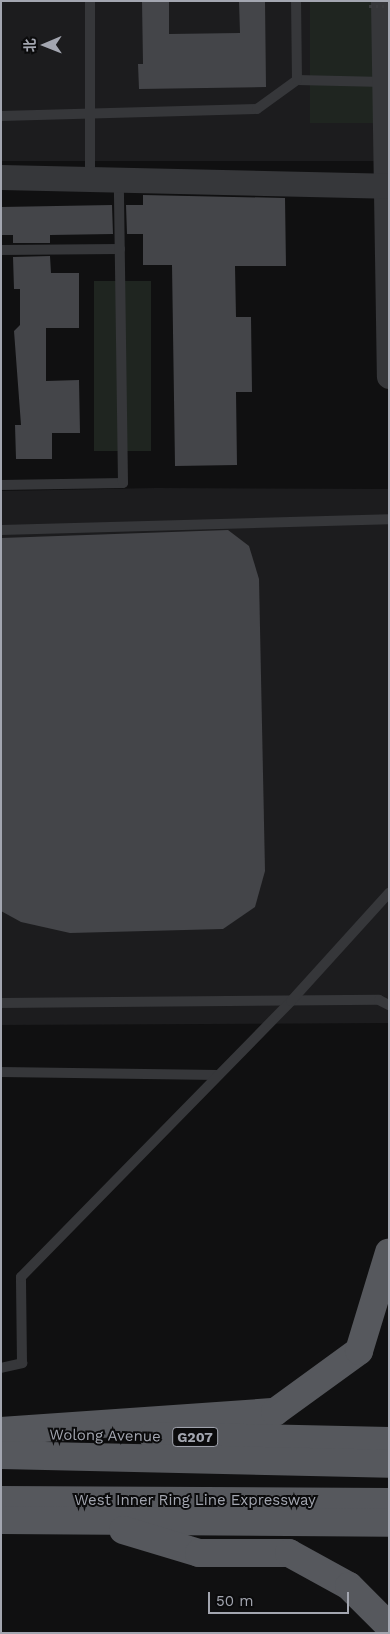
<!DOCTYPE html>
<meta charset="utf-8">
<style>
body{margin:0}
#map{position:relative;width:390px;height:1634px;overflow:hidden;background:#101011;font-family:"Work Sans","Noto Sans SC",sans-serif}
div>[style]{position:absolute}
.built>*{inset:0;background:#1c1c1e;transform-origin:0 0}
.green>*{inset:0;background:#1f2520;transform-origin:0 0}
.building>*{inset:0;background:#444549}
.service>*{height:10px;margin:-5px;padding:0 5px;transform-origin:5px;border-radius:5px;background:#36373a}
.tertiary>*{height:25px;margin:-12.5px;padding:0 12.5px;transform-origin:12.5px;border-radius:12.5px;background:#36373a}
.trunk>*{height:28px;margin:-14px;padding:0 14px;transform-origin:14px;border-radius:14px;background:#56585d}
.path-bridge>*{height:3px;margin-top:-1.5px;transform-origin:0;background:repeating-linear-gradient(90deg,#3a3b3e 0 2.5px,transparent 0 6.5px)}
span{translate:-50% -50%;white-space:nowrap;text-align:center;line-height:1.15;-webkit-text-stroke:4px #0b0b0c;paint-order:stroke}
.shield-label span{padding:1px 4px;background:#0b0b0c;border:1px solid;border-radius:4px;-webkit-text-stroke-width:0}
.shield-label{font-size:14px;color:#a3a6b0;font-weight:700}
.street-label{font-size:15px;color:#a3a6b0}
.frame{position:absolute;inset:0;border:2px solid #a3a6b0;pointer-events:none}
.north{position:absolute;left:20px;top:20px;width:50px;height:50px;-webkit-text-stroke:4px #0b0b0c;paint-order:stroke;rotate:269deg;font-size:14px;font-weight:700;line-height:20px;text-align:center;color:#a3a6b0}
.north::after{content:'';display:block;margin:auto;width:18px;height:22px;background:#a3a6b0;clip-path:polygon(50% 0,100% 100%,50% 72%,0 100%)}
.scale{position:absolute;left:208px;top:1592px;width:141px;height:22px;box-sizing:border-box;border:2px solid #a3a6b0;border-top:0;padding-left:6px;font-size:15px;line-height:18px;white-space:nowrap;color:#a3a6b0;-webkit-text-stroke:4px #0b0b0c;paint-order:stroke}
</style>
<div id="map">
<div class="built">
<div style="left:1px;top:1px;width:388px;height:160px"></div>
<div style="clip-path:polygon(156px 488px,389px 489px,389px 1023px,1px 1025px,1px 491px)"></div>
</div>
<div class="green">
<div style="left:310px;top:1px;width:73px;height:122px"></div>
<div style="left:94px;top:281px;width:57px;height:170px"></div>
</div>
<div class="building">
<div style="clip-path:polygon(142px 1px,169px 1px,169px 34px,240px 33px,239px 1px,265px 1px,266px 87px,139px 89px,138px 64px,143px 64px)"></div>
<div style="clip-path:polygon(143px 195px,285px 198px,286px 266px,235px 266px,236px 317px,251px 317px,252px 392px,236px 392px,237px 465px,175px 466px,172px 265px,143px 265px,143px 234px,127px 234px,126px 205px,143px 205px)"></div>
<div style="clip-path:polygon(112px 205px,113px 234px,50px 235px,50px 243px,13px 243px,13px 235px,1px 235px,1px 207px)"></div>
<div style="clip-path:polygon(50px 256px,51px 273px,79px 273px,79px 328px,46px 328px,46px 381px,79px 380px,80px 433px,52px 433px,52px 459px,16px 459px,15px 425px,21px 425px,14px 331px,20px 325px,20px 289px,14px 289px,13px 257px)"></div>
<div style="clip-path:polygon(228px 530px,249px 546px,259px 579px,265px 871px,255px 907px,223px 929px,70px 933px,21px 922px,1px 911px,1px 538px)"></div>
</div>
<div class="service">
<div style="left:297px;top:80px;width:87px;rotate:1.3deg"></div>
<div style="left:1px;top:116px;width:256px;rotate:-1.6deg"></div>
<div style="left:257px;top:109px;width:49px;rotate:-35.9deg"></div>
<div style="left:297px;top:80px;width:79px;rotate:-90.7deg"></div>
<div style="left:90px;top:179px;width:178px;rotate:-90deg"></div>
<div style="left:1px;top:250px;width:119px;rotate:-0.5deg"></div>
<div style="left:1px;top:485px;width:122px;rotate:-0.9deg"></div>
<div style="left:123px;top:483px;width:302px;rotate:-90.8deg"></div>
<div style="left:1px;top:530px;width:388px;rotate:-1.6deg"></div>
<div style="left:1px;top:1003px;width:378px;rotate:-0.5deg"></div>
<div style="left:379px;top:1000px;width:11px;rotate:27deg"></div>
<div style="left:1px;top:1072px;width:217px;rotate:0.8deg"></div>
<div style="left:1px;top:1368px;width:22px;rotate:-13deg"></div>
<div style="left:22px;top:1363px;width:86px;rotate:-90.7deg"></div>
<div style="left:21px;top:1277px;width:386px;rotate:-45.6deg"></div>
<div style="left:291px;top:1001px;width:146px;rotate:-47.8deg"></div>
</div>
<div class="tertiary">
<div style="left:383px;top:1px;width:375px;rotate:89.1deg"></div>
<div style="left:1px;top:177px;width:385px;rotate:1.3deg"></div>
</div>
<div class="trunk">
<div style="left:1px;top:1431px;width:275px;rotate:-4deg"></div>
<div style="left:275px;top:1412px;width:104px;rotate:-36deg"></div>
<div style="left:359px;top:1351px;width:103px;rotate:-73.1deg"></div>
<div style="left:153px;top:1436px;width:236px;rotate:1.2deg"></div>
<div style="left:1px;top:1455px;width:388px;rotate:1.3deg"></div>
<div style="left:1px;top:1500px;width:388px;rotate:0.3deg"></div>
<div style="left:1px;top:1520px;width:388px;rotate:0.4deg"></div>
<div style="left:123px;top:1530px;width:79px;rotate:16.8deg"></div>
<div style="left:199px;top:1553px;width:90px"></div>
<div style="left:289px;top:1553px;width:68px;rotate:28.8deg"></div>
<div style="left:349px;top:1586px;width:57px;rotate:45deg"></div>
</div>
<div class="path-bridge">
<div style="left:369px;top:6px;width:20px"></div>
</div>
<div class="shield-label">
<span style="left:195px;top:1437px">G207</span>
</div>
<div class="street-label">
<span style="left:105px;top:1436px;rotate:1deg">Wolong Avenue</span>
<span style="left:195px;top:1501px">West Inner Ring Line Expressway</span>
</div>
<div class="frame"></div>
<div class="north">北</div>
<div class="scale">50 m</div>
</div>
